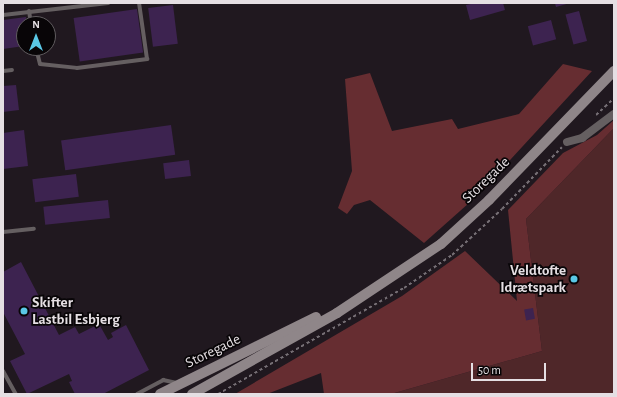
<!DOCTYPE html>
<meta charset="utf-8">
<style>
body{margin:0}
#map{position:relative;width:617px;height:397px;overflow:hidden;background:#20181f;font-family:"Alegreya Sans",sans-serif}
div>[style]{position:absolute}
.green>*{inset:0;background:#4f2729}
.forest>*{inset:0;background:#662d31}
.building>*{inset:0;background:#3d2350;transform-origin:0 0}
.path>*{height:2px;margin-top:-1px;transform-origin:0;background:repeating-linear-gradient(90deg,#766f75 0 3px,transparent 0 6px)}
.service>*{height:4px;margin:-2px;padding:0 2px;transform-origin:2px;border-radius:2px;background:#655f61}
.minor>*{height:8px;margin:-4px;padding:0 4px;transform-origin:4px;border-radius:4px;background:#655f61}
.secondary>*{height:10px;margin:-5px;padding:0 5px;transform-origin:5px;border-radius:5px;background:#8f8689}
.dots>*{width:11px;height:11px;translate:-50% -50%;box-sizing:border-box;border:2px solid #080507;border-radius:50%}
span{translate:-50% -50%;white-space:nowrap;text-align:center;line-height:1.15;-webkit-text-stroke:3.5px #080507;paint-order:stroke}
.street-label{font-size:15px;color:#e5dfe3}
.poi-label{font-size:15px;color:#e5dfe3;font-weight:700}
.right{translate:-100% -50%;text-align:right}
.left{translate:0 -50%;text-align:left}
.frame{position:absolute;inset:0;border:4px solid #e5dfe3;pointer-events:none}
.north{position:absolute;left:16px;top:16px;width:40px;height:40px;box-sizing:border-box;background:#080507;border:1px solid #605c5f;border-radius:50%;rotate:0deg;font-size:11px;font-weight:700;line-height:16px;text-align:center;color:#e5dfe3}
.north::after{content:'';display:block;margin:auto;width:14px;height:18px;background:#5ac8e6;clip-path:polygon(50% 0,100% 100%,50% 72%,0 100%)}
.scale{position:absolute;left:471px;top:363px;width:75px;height:18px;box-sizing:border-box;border:2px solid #e5dfe3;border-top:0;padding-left:5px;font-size:12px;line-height:14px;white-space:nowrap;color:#e5dfe3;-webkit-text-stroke:3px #080507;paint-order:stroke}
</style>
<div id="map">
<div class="green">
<div style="clip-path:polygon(614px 128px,614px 394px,391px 394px,542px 351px,526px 219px)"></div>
</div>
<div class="forest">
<div style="clip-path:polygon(563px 64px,592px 71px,478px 195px,424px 243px,370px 200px,354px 205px,347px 214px,338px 208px,352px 171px,345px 79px,370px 73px,392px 131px,452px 119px,458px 129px,519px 114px)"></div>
<div style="clip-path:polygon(614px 120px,614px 128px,526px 219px,542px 351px,391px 394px,324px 394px,321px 373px,267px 394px,235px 394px,402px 296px,465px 251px,517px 301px,508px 210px,563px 153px,597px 135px)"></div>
</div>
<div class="building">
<div style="clip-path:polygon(475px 3px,503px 3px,505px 10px,470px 20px,466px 5px)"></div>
<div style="clip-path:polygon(555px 3px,570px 3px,556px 7px)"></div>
<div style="left:173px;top:5px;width:39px;height:25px;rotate:83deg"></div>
<div style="left:137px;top:9px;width:44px;height:64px;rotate:82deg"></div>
<div style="left:579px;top:11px;width:31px;height:14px;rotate:75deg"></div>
<div style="clip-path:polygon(26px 17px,24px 46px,3px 49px,3px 20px)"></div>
<div style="left:551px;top:20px;width:20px;height:24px;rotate:75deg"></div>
<div style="clip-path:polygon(16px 85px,19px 110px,3px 112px,3px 86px)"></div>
<div style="left:171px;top:125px;width:30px;height:111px;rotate:82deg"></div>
<div style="clip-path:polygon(24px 130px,28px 166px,3px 169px,3px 133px)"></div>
<div style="left:189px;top:160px;width:16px;height:26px;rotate:83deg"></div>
<div style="left:76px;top:174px;width:23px;height:44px;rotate:83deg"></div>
<div style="left:108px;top:200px;width:18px;height:65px;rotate:84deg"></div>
<div style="clip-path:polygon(21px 262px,59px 335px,75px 327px,79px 334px,99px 324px,108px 340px,113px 337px,111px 333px,126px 325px,149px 370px,103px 394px,75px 394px,69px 382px,72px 381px,69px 374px,27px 394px,10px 361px,25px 354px,3px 312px,3px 272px)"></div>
<div style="left:533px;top:308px;width:11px;height:9px;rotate:80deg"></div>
</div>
<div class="path">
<div style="left:596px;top:115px;width:25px;rotate:-43deg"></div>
<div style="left:218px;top:394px;width:214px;rotate:-29.7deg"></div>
<div style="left:404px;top:288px;width:58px;rotate:-34.5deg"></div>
<div style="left:452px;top:255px;width:68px;rotate:-42.6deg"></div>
<div style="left:502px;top:209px;width:86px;rotate:-45.9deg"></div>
</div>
<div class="service">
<div style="left:29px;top:11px;width:13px;rotate:81deg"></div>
<div style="left:3px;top:15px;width:106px;rotate:-6.5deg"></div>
<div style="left:36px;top:48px;width:16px;rotate:76deg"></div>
<div style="left:40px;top:64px;width:37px;rotate:6deg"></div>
<div style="left:77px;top:68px;width:71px;rotate:-7.3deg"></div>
<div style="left:147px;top:59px;width:57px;rotate:-98.1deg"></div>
<div style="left:3px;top:71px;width:9px;rotate:-6deg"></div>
<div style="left:3px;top:232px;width:31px;rotate:-6deg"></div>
<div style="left:3px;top:371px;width:26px;rotate:61deg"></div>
<div style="left:137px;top:394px;width:30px;rotate:-28deg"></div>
<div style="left:163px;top:380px;width:14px;rotate:12deg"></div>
</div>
<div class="minor">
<div style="left:567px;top:142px;width:16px;rotate:-15deg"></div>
<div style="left:582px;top:138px;width:40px;rotate:-37deg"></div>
</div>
<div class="secondary">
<div style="left:160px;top:394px;width:174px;rotate:-26.3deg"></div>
<div style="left:192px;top:394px;width:166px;rotate:-29.2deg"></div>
<div style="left:337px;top:313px;width:125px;rotate:-33.6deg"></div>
<div style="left:441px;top:244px;width:65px;rotate:-42.5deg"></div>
<div style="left:489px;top:200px;width:180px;rotate:-45.9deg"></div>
</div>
<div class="dots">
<div style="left:574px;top:279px;background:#5ac8e6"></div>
<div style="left:24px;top:311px;background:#5ac8e6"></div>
</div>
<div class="street-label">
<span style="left:486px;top:180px;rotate:-44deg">Storegade</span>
<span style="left:213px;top:351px;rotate:-26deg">Storegade</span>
</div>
<div class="poi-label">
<span class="right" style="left:566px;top:279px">Veldtofte<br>Idrætspark</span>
<span class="left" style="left:32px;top:311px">Skifter<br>Lastbil Esbjerg</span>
</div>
<div class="frame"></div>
<div class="north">N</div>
<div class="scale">50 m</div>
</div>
